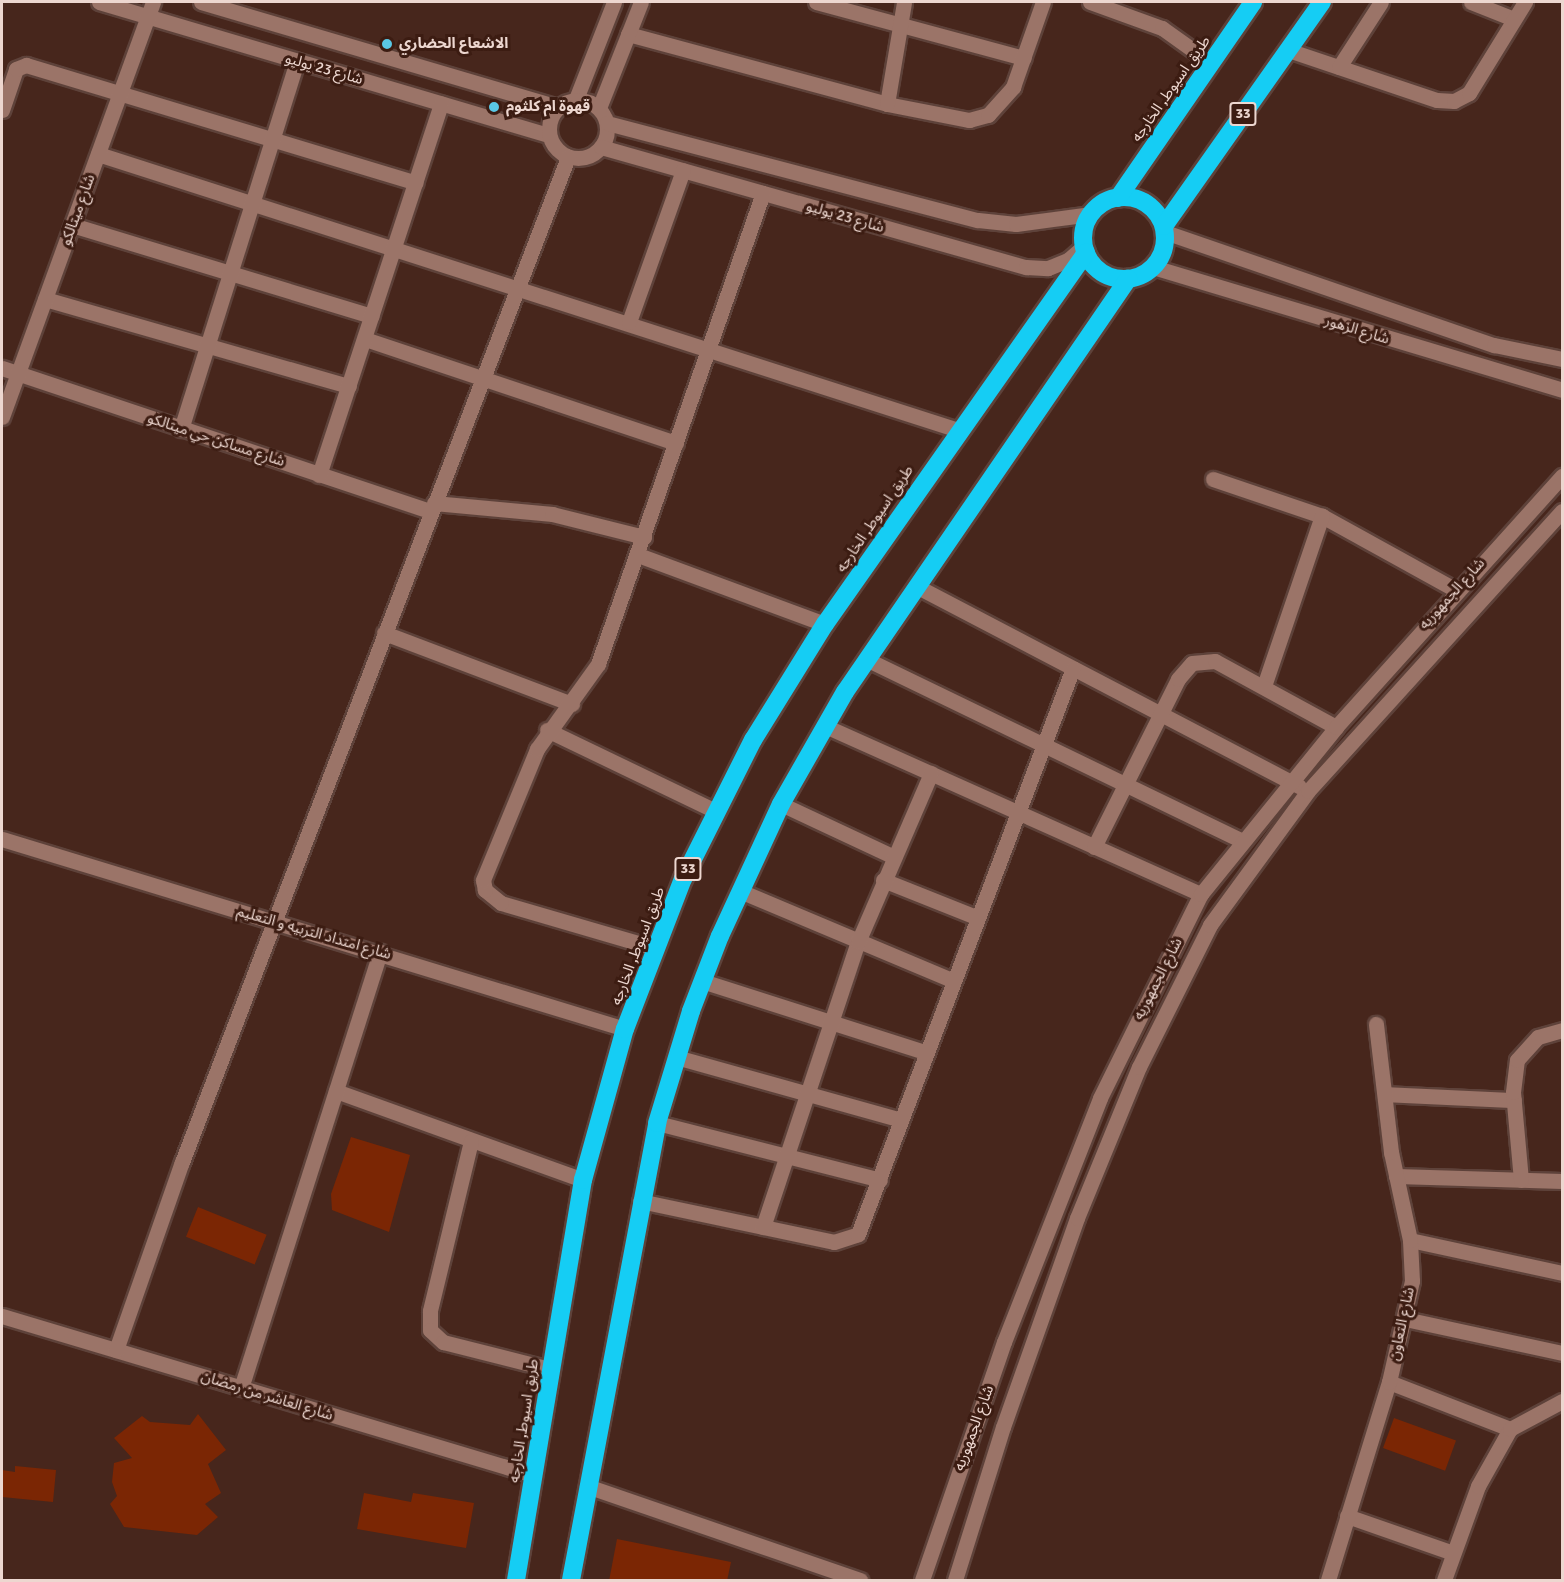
<!DOCTYPE html>
<meta charset="utf-8">
<style>
body{margin:0}
#map{position:relative;width:1564px;height:1582px;overflow:hidden;background:#47261c;font-family:Signika,"Noto Sans Arabic",sans-serif}
div>[style]{position:absolute}
.building>*{inset:0;background:#7b2604;transform-origin:0 0}
.roads{filter:drop-shadow(2px 0 #5e423a) drop-shadow(-2px 0 #5e423a) drop-shadow(0 2px #5e423a) drop-shadow(0 -2px #5e423a)}
.minor>*{height:15px;margin:-7.5px;padding:0 7.5px;transform-origin:7.5px;border-radius:7.5px;background:#9b7468}
.minor>.ring{margin:-7.5px;padding:0;box-sizing:content-box;background:none;border:15px solid #9b7468;border-radius:50%}
.highway>*{height:18px;margin:-9px;padding:0 9px;transform-origin:9px;border-radius:9px;background:#15cdf4}
.highway>.ring{margin:-9px;padding:0;box-sizing:content-box;background:none;border:18px solid #15cdf4;border-radius:50%}
.dots>*{width:16px;height:16px;translate:-50% -50%;box-sizing:border-box;border:3px solid #3c1c12;border-radius:50%}
span{translate:-50% -50%;white-space:nowrap;text-align:center;line-height:1.15;-webkit-text-stroke:6px #3c1c12;paint-order:stroke}
.shield-label span{padding:2px 4px;background:#3c1c12;border:2px solid;border-radius:4px;-webkit-text-stroke-width:0}
.shield-label{font-size:14px;color:#edd7d0;font-weight:700}
.poi-label{font-size:15px;color:#edd7d0;font-weight:700}
.left{translate:0 -50%;text-align:left}
.street-label{font-size:15px;color:#edd7d0}
.frame{position:absolute;inset:0;border:3px solid #edd7d0;pointer-events:none}
</style>
<div id="map">
<div class="building">
<div style="clip-path:polygon(351px 1137px,410px 1155px,389px 1232px,332px 1210px,331px 1194px)"></div>
<div style="left:198px;top:1207px;width:74px;height:32px;rotate:22deg"></div>
<div style="clip-path:polygon(198px 1414px,226px 1450px,208px 1464px,221px 1493px,205px 1504px,218px 1517px,197px 1535px,124px 1527px,110px 1504px,117px 1496px,112px 1482px,114px 1463px,132px 1458px,114px 1438px,142px 1416px,150px 1422px,190px 1425px)"></div>
<div style="left:1394px;top:1418px;width:66px;height:32px;rotate:20deg"></div>
<div style="clip-path:polygon(15px 1466px,56px 1470px,53px 1502px,2px 1497px,2px 1470px,15px 1472px)"></div>
<div style="clip-path:polygon(364px 1493px,411px 1502px,413px 1493px,474px 1503px,466px 1548px,357px 1529px)"></div>
<div style="clip-path:polygon(617px 1539px,731px 1562px,727px 1581px,609px 1581px)"></div>
</div>
<div class="roads">
<div class="minor">
<div style="left:99px;top:2px;width:468px;rotate:16.5deg"></div>
<div style="left:201px;top:2px;width:371px;rotate:16.4deg"></div>
<div style="left:816px;top:2px;width:215px;rotate:15.1deg"></div>
<div style="left:1090px;top:2px;width:77px;rotate:19.9deg"></div>
<div style="left:1162px;top:28px;width:60px;rotate:35.5deg"></div>
<div style="left:1471px;top:2px;width:46px;rotate:21.6deg"></div>
<div style="left:628px;top:34px;width:268px;rotate:15.1deg"></div>
<div style="left:887px;top:104px;width:84px;rotate:11deg"></div>
<div style="left:969px;top:120px;width:20px;rotate:-15deg"></div>
<div style="left:988px;top:115px;width:38px;rotate:-48deg"></div>
<div style="left:1013px;top:87px;width:90px;rotate:-70.6deg"></div>
<div style="left:1288px;top:50px;width:157px;rotate:18.6deg"></div>
<div style="left:1437px;top:100px;width:17px;rotate:3deg"></div>
<div style="left:1454px;top:101px;width:17px;rotate:-28deg"></div>
<div style="left:1469px;top:93px;width:107px;rotate:-58.4deg"></div>
<div style="left:1339px;top:67px;width:77px;rotate:-57.1deg"></div>
<div style="left:576px;top:99px;width:104px;rotate:-68.6deg"></div>
<div class="ring" style="left:549px;top:100px;width:43px;height:43px"></div>
<div style="left:887px;top:104px;width:103px;rotate:-80.5deg"></div>
<div style="left:599px;top:108px;width:114px;rotate:-68.4deg"></div>
<div style="left:2px;top:110px;width:43px;rotate:-71.1deg"></div>
<div style="left:16px;top:69px;width:11px;rotate:-22deg"></div>
<div style="left:26px;top:65px;width:407px;rotate:16.8deg"></div>
<div style="left:607px;top:123px;width:383px;rotate:14.7deg"></div>
<div style="left:978px;top:220px;width:38px;rotate:6deg"></div>
<div style="left:1016px;top:224px;width:76px;rotate:-7.6deg"></div>
<div style="left:601px;top:147px;width:442px;rotate:15.8deg"></div>
<div style="left:1026px;top:267px;width:22px;rotate:3deg"></div>
<div style="left:1048px;top:268px;width:22px;rotate:-22deg"></div>
<div style="left:1068px;top:260px;width:21px;rotate:-41deg"></div>
<div style="left:98px;top:154px;width:903px;rotate:17.79deg"></div>
<div style="left:72px;top:225px;width:313px;rotate:16.9deg"></div>
<div style="left:1165px;top:232px;width:348px;rotate:19deg"></div>
<div style="left:1494px;top:345px;width:69px;rotate:11.6deg"></div>
<div style="left:1153px;top:267px;width:427px;rotate:16.7deg"></div>
<div style="left:45px;top:299px;width:316px;rotate:16deg"></div>
<div style="left:629px;top:322px;width:161px;rotate:-70.4deg"></div>
<div style="left:365px;top:339px;width:328px;rotate:18.5deg"></div>
<div style="left:2px;top:368px;width:451px;rotate:18.5deg"></div>
<div style="left:2px;top:417px;width:442px;rotate:-70deg"></div>
<div style="left:181px;top:429px;width:386px;rotate:-72.5deg"></div>
<div style="left:319px;top:475px;width:391px;rotate:-71.8deg"></div>
<div style="left:1213px;top:479px;width:115px;rotate:18.7deg"></div>
<div style="left:1322px;top:516px;width:153px;rotate:28.9deg"></div>
<div style="left:434px;top:503px;width:119px;rotate:5.3deg"></div>
<div style="left:552px;top:514px;width:95px;rotate:14deg"></div>
<div style="left:638px;top:555px;width:199px;rotate:20.3deg"></div>
<div style="left:916px;top:586px;width:432px;rotate:27.6deg"></div>
<div style="left:384px;top:633px;width:201px;rotate:20.7deg"></div>
<div style="left:866px;top:659px;width:416px;rotate:25.8deg"></div>
<div style="left:1264px;top:686px;width:180px;rotate:-71.2deg"></div>
<div style="left:825px;top:726px;width:412px;rotate:24.1deg"></div>
<div style="left:547px;top:730px;width:187px;rotate:25.7deg"></div>
<div style="left:781px;top:804px;width:125px;rotate:25.1deg"></div>
<div style="left:2px;top:839px;width:651px;rotate:16.96deg"></div>
<div style="left:1094px;top:847px;width:188px;rotate:-63.4deg"></div>
<div style="left:1178px;top:679px;width:21px;rotate:-49deg"></div>
<div style="left:1192px;top:663px;width:23px;rotate:-5deg"></div>
<div style="left:1215px;top:661px;width:138px;rotate:28.6deg"></div>
<div style="left:883px;top:880px;width:100px;rotate:21.7deg"></div>
<div style="left:740px;top:891px;width:230px;rotate:22.8deg"></div>
<div style="left:655px;top:948px;width:160px;rotate:-163.7deg"></div>
<div style="left:501px;top:903px;width:21px;rotate:-141deg"></div>
<div style="left:485px;top:890px;width:10px;rotate:-101deg"></div>
<div style="left:483px;top:880px;width:142px;rotate:-67.6deg"></div>
<div style="left:537px;top:749px;width:105px;rotate:-54.3deg"></div>
<div style="left:598px;top:664px;width:499px;rotate:-70.7deg"></div>
<div style="left:702px;top:981px;width:234px;rotate:17.7deg"></div>
<div style="left:676px;top:1057px;width:234px;rotate:15.6deg"></div>
<div style="left:336px;top:1091px;width:263px;rotate:19.8deg"></div>
<div style="left:1385px;top:1094px;width:129px;rotate:2.7deg"></div>
<div style="left:657px;top:1123px;width:230px;rotate:14.3deg"></div>
<div style="left:471px;top:1141px;width:175px;rotate:103.6deg"></div>
<div style="left:430px;top:1311px;width:19px;rotate:90deg"></div>
<div style="left:430px;top:1330px;width:18px;rotate:43deg"></div>
<div style="left:443px;top:1342px;width:110px;rotate:14.2deg"></div>
<div style="left:1396px;top:1176px;width:166px;rotate:1.7deg"></div>
<div style="left:1521px;top:1180px;width:88px;rotate:-95.2deg"></div>
<div style="left:1513px;top:1092px;width:32px;rotate:-83deg"></div>
<div style="left:1517px;top:1060px;width:31px;rotate:-48deg"></div>
<div style="left:1538px;top:1037px;width:25px;rotate:-16deg"></div>
<div style="left:640px;top:1201px;width:198px;rotate:11.9deg"></div>
<div style="left:834px;top:1242px;width:25px;rotate:-18deg"></div>
<div style="left:858px;top:1234px;width:605px;rotate:-69.2deg"></div>
<div style="left:763px;top:1227px;width:300px;rotate:-71.6deg"></div>
<div style="left:858px;top:942px;width:184px;rotate:-66.6deg"></div>
<div style="left:1410px;top:1240px;width:156px;rotate:12.2deg"></div>
<div style="left:2px;top:1316px;width:554px;rotate:16.67deg"></div>
<div style="left:1405px;top:1319px;width:161px;rotate:12.2deg"></div>
<div style="left:116px;top:1350px;width:199px;rotate:-70.7deg"></div>
<div style="left:182px;top:1162px;width:1077px;rotate:-68.99deg"></div>
<div style="left:1389px;top:1382px;width:130px;rotate:21.2deg"></div>
<div style="left:241px;top:1388px;width:458px;rotate:-72.3deg"></div>
<div style="left:587px;top:1486px;width:289px;rotate:19deg"></div>
<div style="left:1347px;top:1516px;width:112px;rotate:19.2deg"></div>
<div style="left:922px;top:1580px;width:252px;rotate:-71deg"></div>
<div style="left:1004px;top:1342px;width:262px;rotate:-68.5deg"></div>
<div style="left:1100px;top:1098px;width:228px;rotate:-63.7deg"></div>
<div style="left:1201px;top:894px;width:215px;rotate:-51deg"></div>
<div style="left:1336px;top:727px;width:338px;rotate:-48deg"></div>
<div style="left:955px;top:1580px;width:160px;rotate:-72.6deg"></div>
<div style="left:1003px;top:1427px;width:222px;rotate:-70.5deg"></div>
<div style="left:1077px;top:1218px;width:163px;rotate:-67.7deg"></div>
<div style="left:1139px;top:1067px;width:159px;rotate:-63.4deg"></div>
<div style="left:1210px;top:925px;width:166px;rotate:-53.8deg"></div>
<div style="left:1308px;top:791px;width:378px;rotate:-47.8deg"></div>
<div style="left:1328px;top:1580px;width:207px;rotate:-72.9deg"></div>
<div style="left:1389px;top:1382px;width:104px;rotate:-77.2deg"></div>
<div style="left:1412px;top:1281px;width:41px;rotate:-92.8deg"></div>
<div style="left:1410px;top:1240px;width:90px;rotate:-102.2deg"></div>
<div style="left:1391px;top:1152px;width:129px;rotate:-96.7deg"></div>
<div style="left:1444px;top:1580px;width:100px;rotate:-70.1deg"></div>
<div style="left:1478px;top:1486px;width:65px;rotate:-60.7deg"></div>
<div style="left:1510px;top:1429px;width:59px;rotate:-28.3deg"></div>
</div>
<div class="highway">
<div class="ring" style="left:1083px;top:197px;width:64px;height:64px"></div>
<div style="left:1118px;top:198px;width:238px;rotate:-55.4deg"></div>
<div style="left:1164px;top:226px;width:274px;rotate:-54.8deg"></div>
<div style="left:516px;top:1580px;width:406px;rotate:-80.5deg"></div>
<div style="left:583px;top:1180px;width:157px;rotate:-74.5deg"></div>
<div style="left:625px;top:1029px;width:161px;rotate:-68.9deg"></div>
<div style="left:683px;top:879px;width:156px;rotate:-63.3deg"></div>
<div style="left:753px;top:740px;width:137px;rotate:-58.2deg"></div>
<div style="left:825px;top:624px;width:454px;rotate:-54.9deg"></div>
<div style="left:571px;top:1580px;width:465px;rotate:-79.3deg"></div>
<div style="left:657px;top:1123px;width:117px;rotate:-73.1deg"></div>
<div style="left:691px;top:1011px;width:80px;rotate:-68.9deg"></div>
<div style="left:720px;top:936px;width:145px;rotate:-65.2deg"></div>
<div style="left:781px;top:804px;width:129px;rotate:-60.3deg"></div>
<div style="left:845px;top:692px;width:501px;rotate:-55.58deg"></div>
</div>
</div>
<div class="dots">
<div style="left:387px;top:44px;background:#5ac8e6"></div>
<div style="left:494px;top:107px;background:#5ac8e6"></div>
</div>
<div class="shield-label">
<span style="left:1243px;top:114px">33</span>
<span style="left:688px;top:869px">33</span>
</div>
<div class="poi-label">
<span class="left" style="left:399px;top:44px">الاشعاع الحضاري</span>
<span class="left" style="left:506px;top:107px">قهوة ام كلثوم</span>
</div>
<div class="street-label">
<span style="left:324px;top:69px;rotate:16deg">شارع 23 يوليو</span>
<span style="left:1171px;top:89px;rotate:-55deg">طريق اسيوط, الخارجه</span>
<span style="left:78px;top:210px;rotate:-70deg">شارع ميتالكو</span>
<span style="left:845px;top:217px;rotate:16deg">شارع 23 يوليو</span>
<span style="left:1357px;top:330px;rotate:17deg">شارع الزهور</span>
<span style="left:216px;top:440px;rotate:18deg">شارع مساكن حي ميتالكو</span>
<span style="left:875px;top:519px;rotate:-56deg">طريق اسيوط, الخارجه</span>
<span style="left:1452px;top:594px;rotate:-48deg">شارع الجمهوريه</span>
<span style="left:314px;top:933px;rotate:16deg">شارع امتداد التربيه و التعليم</span>
<span style="left:638px;top:946px;rotate:-69deg">طريق اسيوط, الخارجه</span>
<span style="left:1158px;top:979px;rotate:-63deg">شارع الجمهوريه</span>
<span style="left:1402px;top:1324px;rotate:-78deg">شارع التعاون</span>
<span style="left:267px;top:1396px;rotate:17deg">شارع العاشر من رمضان</span>
<span style="left:524px;top:1421px;rotate:-81deg">طريق اسيوط, الخارجه</span>
<span style="left:974px;top:1428px;rotate:-70deg">شارع الجمهوريه</span>
</div>
<div class="frame"></div>
</div>
